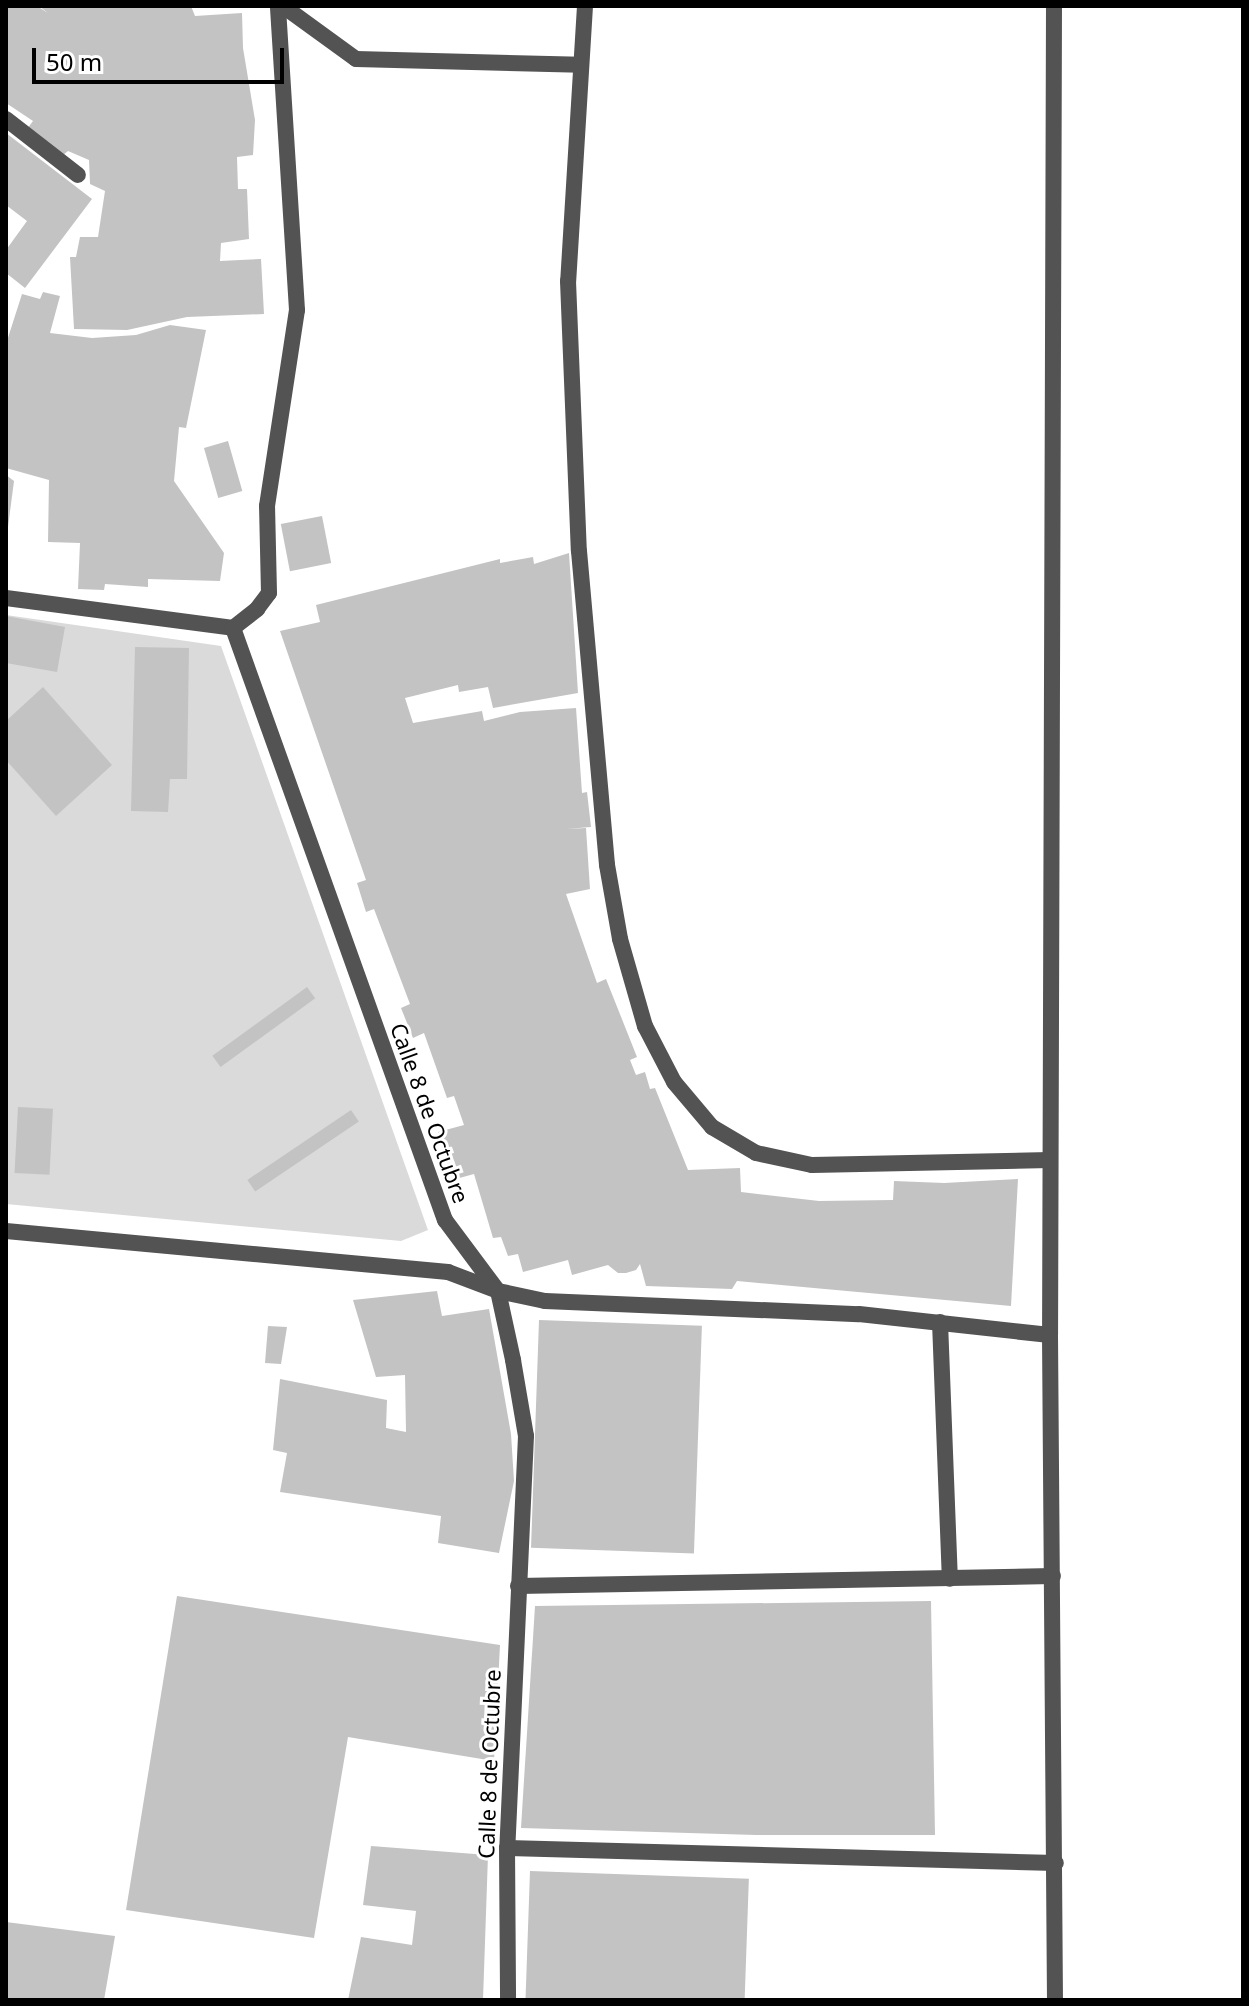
<!DOCTYPE html>
<style>
body{margin:0}
#map{position:relative;width:1249px;height:2006px;overflow:hidden;background:#fff;font-family:"Noto Sans",sans-serif}
div>[style]{position:absolute}
.green>*{inset:0;background:#dadada}
.building>*{inset:0;background:#c3c3c3;transform-origin:0 0}
.minor>*{height:16px;margin:-8px;padding:0 8px;transform-origin:8px;border-radius:8px;background:#535353}
.tertiary>*{height:16px;margin:-8px;padding:0 8px;transform-origin:8px;border-radius:8px;background:#535353}
span{translate:-50% -50%;white-space:nowrap;text-align:center;line-height:1.15;-webkit-text-stroke:6px #fff;paint-order:stroke}
.street-label{font-size:22px;color:#000}
.frame{position:absolute;inset:0;border:8px solid #000;pointer-events:none}
.scale{position:absolute;left:32px;top:48px;width:252px;height:36px;box-sizing:border-box;border:4px solid #000;border-top:0;padding-left:10px;font-size:24px;line-height:28px;white-space:nowrap;color:#000;-webkit-text-stroke:6px #fff;paint-order:stroke}
</style>
<div id="map">
<div class="green">
<div style="clip-path:polygon(6px 615px,221px 646px,428px 1230px,401px 1241px,6px 1204px)"></div>
</div>
<div class="building">
<div style="clip-path:polygon(6px 6px,37px 6px,48px 13px,39px 6px,191px 6px,195px 16px,242px 13px,243px 48px,255px 120px,253px 155px,237px 157px,238px 189px,247px 189px,249px 239px,221px 243px,220px 261px,261px 259px,264px 314px,187px 317px,127px 330px,74px 329px,70px 257px,76px 257px,80px 237px,98px 237px,105px 191px,90px 184px,89px 160px,68px 151px,62px 156px,27px 129px,33px 121px,6px 103px)"></div>
<div style="clip-path:polygon(6px 133px,92px 199px,25px 288px,6px 273px,6px 250px,27px 221px,6px 205px)"></div>
<div style="clip-path:polygon(43px 292px,60px 296px,50px 333px,92px 338px,136px 335px,170px 325px,206px 330px,186px 428px,179px 427px,174px 481px,224px 553px,220px 581px,148px 579px,148px 587px,105px 584px,104px 590px,78px 589px,80px 543px,48px 542px,49px 480px,6px 468px,6px 344px,22px 294px,40px 299px)"></div>
<div style="left:228px;top:441px;width:52px;height:25px;rotate:74deg"></div>
<div style="clip-path:polygon(6px 475px,14px 481px,8px 527px,6px 527px)"></div>
<div style="left:322px;top:516px;width:48px;height:42px;rotate:79deg"></div>
<div style="clip-path:polygon(569px 553px,578px 693px,493px 708px,488px 687px,459px 692px,458px 685px,405px 698px,413px 723px,482px 711px,484px 721px,520px 712px,576px 708px,582px 793px,587px 792px,591px 827px,566px 829px,586px 828px,590px 889px,566px 894px,597px 983px,606px 979px,637px 1057px,630px 1060px,636px 1075px,645px 1072px,650px 1089px,655px 1088px,688px 1170px,740px 1168px,741px 1192px,819px 1201px,893px 1200px,894px 1181px,944px 1183px,1018px 1179px,1011px 1306px,737px 1281px,732px 1289px,646px 1286px,640px 1264px,636px 1270px,626px 1273px,618px 1273px,608px 1265px,572px 1275px,568px 1260px,523px 1272px,518px 1254px,508px 1256px,501px 1237px,493px 1238px,474px 1174px,452px 1180px,438px 1132px,464px 1125px,454px 1096px,447px 1098px,424px 1033px,413px 1038px,401px 1008px,410px 1004px,374px 909px,366px 912px,357px 883px,366px 880px,280px 631px,320px 622px,316px 605px,500px 559px,500px 563px,533px 557px,534px 564px)"></div>
<div style="clip-path:polygon(6px 616px,65px 627px,57px 672px,6px 663px)"></div>
<div style="clip-path:polygon(135px 647px,189px 648px,187px 779px,170px 779px,168px 812px,131px 811px)"></div>
<div style="clip-path:polygon(43px 687px,112px 765px,56px 816px,6px 760px,6px 721px)"></div>
<div style="left:307px;top:987px;width:14px;height:117px;rotate:54deg"></div>
<div style="left:18px;top:1107px;width:35px;height:66px;rotate:3deg"></div>
<div style="left:351px;top:1110px;width:14px;height:125px;rotate:56deg"></div>
<div style="clip-path:polygon(437px 1291px,442px 1316px,489px 1309px,511px 1434px,514px 1481px,499px 1553px,438px 1543px,441px 1516px,280px 1492px,287px 1453px,273px 1450px,280px 1379px,387px 1400px,386px 1428px,406px 1432px,405px 1375px,376px 1377px,353px 1300px)"></div>
<div style="left:539px;top:1320px;width:163px;height:228px;rotate:2deg"></div>
<div style="clip-path:polygon(268px 1326px,287px 1327px,281px 1364px,265px 1363px)"></div>
<div style="clip-path:polygon(177px 1596px,500px 1645px,494px 1761px,348px 1737px,314px 1938px,126px 1910px)"></div>
<div style="clip-path:polygon(931px 1601px,935px 1835px,756px 1835px,521px 1828px,535px 1606px)"></div>
<div style="clip-path:polygon(371px 1846px,488px 1855px,483px 2000px,348px 2000px,361px 1937px,412px 1945px,416px 1911px,363px 1905px)"></div>
<div style="left:530px;top:1871px;width:219px;height:129px;rotate:2deg"></div>
<div style="clip-path:polygon(6px 1922px,115px 1936px,104px 2000px,6px 2000px)"></div>
</div>
<div class="minor">
<div style="left:283px;top:6px;width:90px;rotate:36deg"></div>
<div style="left:356px;top:59px;width:224px;rotate:1.5deg"></div>
<div style="left:585px;top:6px;width:276px;rotate:93.5deg"></div>
<div style="left:568px;top:281px;width:270px;rotate:87.7deg"></div>
<div style="left:579px;top:551px;width:315px;rotate:84.9deg"></div>
<div style="left:607px;top:865px;width:75px;rotate:80deg"></div>
<div style="left:620px;top:939px;width:91px;rotate:74deg"></div>
<div style="left:645px;top:1026px;width:63px;rotate:62.6deg"></div>
<div style="left:674px;top:1082px;width:59px;rotate:49.8deg"></div>
<div style="left:712px;top:1127px;width:51px;rotate:30.6deg"></div>
<div style="left:756px;top:1153px;width:57px;rotate:12.1deg"></div>
<div style="left:812px;top:1165px;width:238px;rotate:-1.2deg"></div>
<div style="left:6px;top:119px;width:91px;rotate:37.9deg"></div>
<div style="left:6px;top:598px;width:229px;rotate:7.5deg"></div>
<div style="left:233px;top:628px;width:629px;rotate:70.3deg"></div>
<div style="left:445px;top:1220px;width:89px;rotate:53.3deg"></div>
<div style="left:498px;top:1291px;width:71px;rotate:77.7deg"></div>
<div style="left:513px;top:1360px;width:77px;rotate:80.3deg"></div>
<div style="left:526px;top:1436px;width:412px;rotate:92.6deg"></div>
<div style="left:507px;top:1848px;width:152px;rotate:89.6deg"></div>
<div style="left:233px;top:628px;width:31px;rotate:-38deg"></div>
<div style="left:257px;top:609px;width:20px;rotate:-53deg"></div>
<div style="left:269px;top:593px;width:87px;rotate:-91.3deg"></div>
<div style="left:267px;top:506px;width:198px;rotate:-81.3deg"></div>
<div style="left:297px;top:310px;width:305px;rotate:-93.6deg"></div>
<div style="left:6px;top:1231px;width:444px;rotate:5.3deg"></div>
<div style="left:448px;top:1272px;width:53px;rotate:20.8deg"></div>
<div style="left:498px;top:1291px;width:48px;rotate:12deg"></div>
<div style="left:545px;top:1301px;width:314px;rotate:2.4deg"></div>
<div style="left:859px;top:1314px;width:192px;rotate:6.3deg"></div>
<div style="left:940px;top:1322px;width:257px;rotate:87.8deg"></div>
<div style="left:518px;top:1586px;width:535px;rotate:-1.07deg"></div>
<div style="left:507px;top:1848px;width:549px;rotate:1.57deg"></div>
</div>
<div class="tertiary">
<div style="left:1054px;top:6px;width:1329px;rotate:90.17deg"></div>
<div style="left:1050px;top:1335px;width:665px;rotate:89.57deg"></div>
</div>
<div class="street-label">
<span style="left:430px;top:1113px;rotate:70deg">Calle 8 de Octubre</span>
<span style="left:489px;top:1764px;rotate:-88deg">Calle 8 de Octubre</span>
</div>
<div class="frame"></div>
<div class="scale">50 m</div>
</div>
